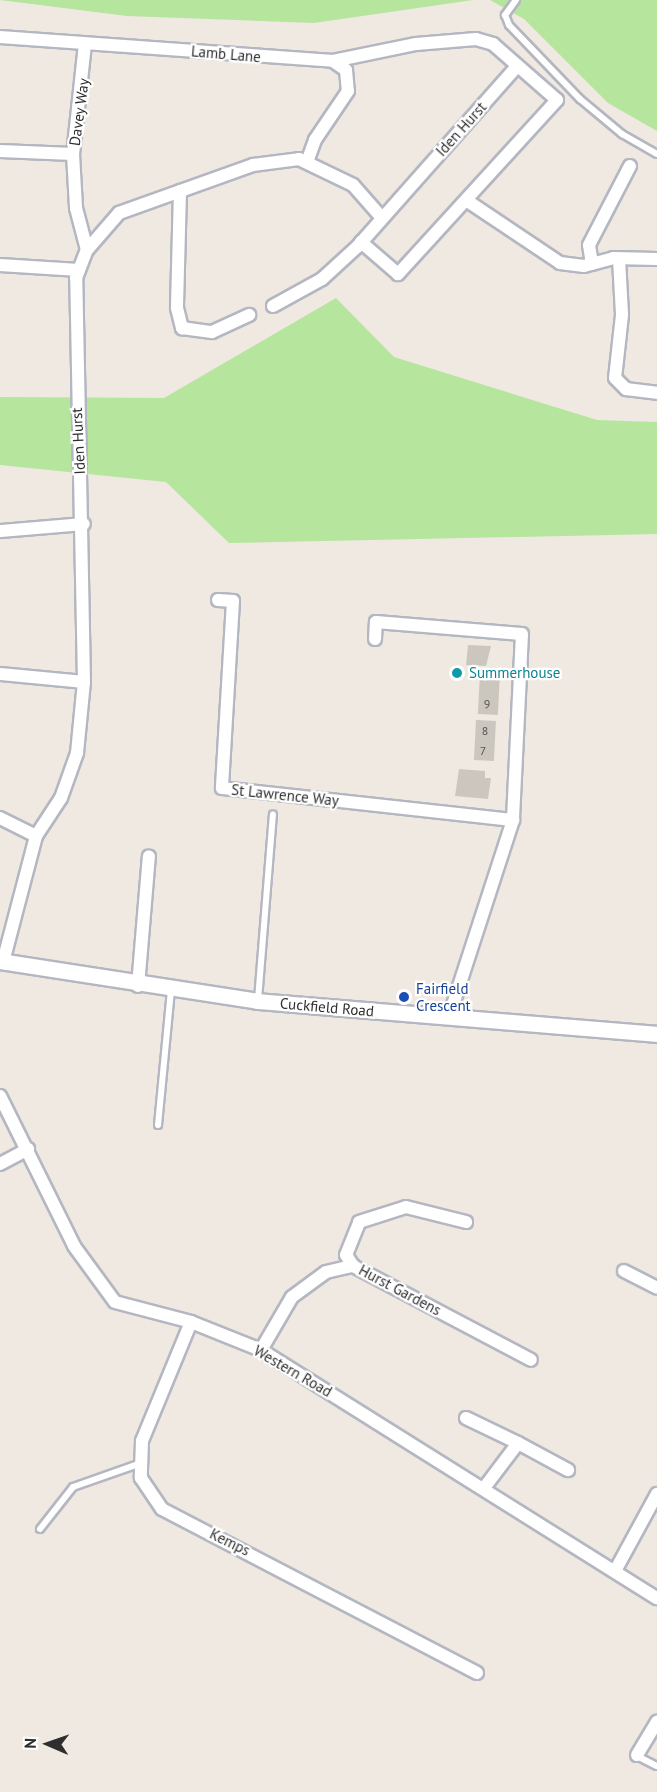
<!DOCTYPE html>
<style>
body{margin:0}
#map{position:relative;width:657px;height:1792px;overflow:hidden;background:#efe9e1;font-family:"PT Sans",sans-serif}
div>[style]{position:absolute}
.green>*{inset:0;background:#b6e59e}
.building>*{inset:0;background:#cbc7bf;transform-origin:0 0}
.roads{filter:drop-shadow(2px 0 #b4b7c1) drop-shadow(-2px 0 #b4b7c1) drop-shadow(0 2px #b4b7c1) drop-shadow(0 -2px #b4b7c1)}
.service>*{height:6px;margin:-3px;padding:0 3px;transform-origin:3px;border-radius:3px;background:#fff}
.minor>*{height:12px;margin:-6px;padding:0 6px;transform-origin:6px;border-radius:6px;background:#fff}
.tertiary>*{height:15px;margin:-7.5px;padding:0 7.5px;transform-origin:7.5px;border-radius:7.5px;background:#fff}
.dots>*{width:16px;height:16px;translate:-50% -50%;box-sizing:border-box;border:3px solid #fff;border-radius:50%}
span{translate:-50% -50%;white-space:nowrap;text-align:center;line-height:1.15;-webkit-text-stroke:4.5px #fff;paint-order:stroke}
.number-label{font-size:12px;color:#555452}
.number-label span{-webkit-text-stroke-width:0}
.street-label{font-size:15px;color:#2e2e2e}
.culture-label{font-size:15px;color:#0d838f}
.left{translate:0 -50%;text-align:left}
.transit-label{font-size:15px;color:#164399}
.north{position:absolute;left:18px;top:1714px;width:60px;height:60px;-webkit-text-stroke:4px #fff;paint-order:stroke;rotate:272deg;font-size:16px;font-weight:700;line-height:24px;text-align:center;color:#2e2e2e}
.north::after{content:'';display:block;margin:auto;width:21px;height:27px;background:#2e2e2e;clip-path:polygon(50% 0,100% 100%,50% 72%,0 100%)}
</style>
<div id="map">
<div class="green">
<div style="clip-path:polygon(0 0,473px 0,314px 23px,127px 16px)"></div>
<div style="clip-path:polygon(490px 0,657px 0,657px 131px,608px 103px,524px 19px)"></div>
<div style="clip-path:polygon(336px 298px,394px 357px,597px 420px,657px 422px,657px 534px,229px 543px,166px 482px,0 465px,0 397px,164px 398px)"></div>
</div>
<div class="building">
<div style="clip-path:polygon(468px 645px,491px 646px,486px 666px,466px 665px)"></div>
<div style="left:480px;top:673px;width:20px;height:41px;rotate:3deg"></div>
<div style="left:476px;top:720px;width:20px;height:40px;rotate:3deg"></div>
<div style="clip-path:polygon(459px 769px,485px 771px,485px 778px,491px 778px,488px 799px,455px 796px)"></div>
</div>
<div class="roads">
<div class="service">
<div style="left:516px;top:0;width:19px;rotate:126deg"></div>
<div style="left:505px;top:15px;width:11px;rotate:68deg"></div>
<div style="left:509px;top:25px;width:103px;rotate:46.2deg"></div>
<div style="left:580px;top:99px;width:55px;rotate:39.8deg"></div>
<div style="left:622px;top:134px;width:40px;rotate:29.7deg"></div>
<div style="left:258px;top:1000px;width:186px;rotate:-85.4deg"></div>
<div style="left:158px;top:1125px;width:135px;rotate:-84.5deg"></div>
<div style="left:40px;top:1529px;width:53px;rotate:-51.8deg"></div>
<div style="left:73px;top:1487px;width:72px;rotate:-19.4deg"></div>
<div style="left:637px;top:1756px;width:22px;rotate:27deg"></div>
</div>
<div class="minor">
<div style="left:0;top:37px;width:334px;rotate:4.1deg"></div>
<div style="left:333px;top:61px;width:16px;rotate:35deg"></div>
<div style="left:346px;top:70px;width:21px;rotate:85deg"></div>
<div style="left:348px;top:91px;width:59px;rotate:124deg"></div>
<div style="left:315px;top:140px;width:23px;rotate:110deg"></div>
<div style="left:85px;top:44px;width:111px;rotate:96.2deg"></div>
<div style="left:73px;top:154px;width:54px;rotate:86.8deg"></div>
<div style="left:76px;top:208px;width:43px;rotate:75.3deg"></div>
<div style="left:333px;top:61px;width:85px;rotate:-11.6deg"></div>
<div style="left:416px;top:44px;width:60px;rotate:-4.8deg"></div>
<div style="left:476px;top:39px;width:18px;rotate:16deg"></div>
<div style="left:493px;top:44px;width:85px;rotate:41.2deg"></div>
<div style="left:557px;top:100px;width:236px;rotate:132.4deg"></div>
<div style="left:398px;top:274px;width:49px;rotate:-139.1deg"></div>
<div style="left:0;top:151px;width:73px;rotate:2.4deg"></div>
<div style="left:180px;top:191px;width:117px;rotate:91.5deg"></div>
<div style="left:177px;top:308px;width:21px;rotate:76deg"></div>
<div style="left:182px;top:328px;width:30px;rotate:8deg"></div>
<div style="left:212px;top:332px;width:41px;rotate:-24.7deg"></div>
<div style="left:466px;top:200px;width:113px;rotate:33.8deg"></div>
<div style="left:560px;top:263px;width:24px;rotate:7deg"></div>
<div style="left:584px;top:266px;width:30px;rotate:-15deg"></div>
<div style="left:613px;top:258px;width:44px;rotate:1.3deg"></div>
<div style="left:619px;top:259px;width:56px;rotate:86.9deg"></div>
<div style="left:622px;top:315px;width:63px;rotate:96.3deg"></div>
<div style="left:615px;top:378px;width:16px;rotate:45deg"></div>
<div style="left:626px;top:389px;width:31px;rotate:7deg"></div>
<div style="left:592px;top:264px;width:19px;rotate:-99deg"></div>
<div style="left:589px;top:245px;width:89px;rotate:-62.6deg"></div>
<div style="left:0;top:265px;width:79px;rotate:3.6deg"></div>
<div style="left:273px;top:306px;width:56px;rotate:-28.9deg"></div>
<div style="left:322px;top:279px;width:49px;rotate:-42.5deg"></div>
<div style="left:358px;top:246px;width:240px;rotate:-48.5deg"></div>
<div style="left:0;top:531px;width:84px;rotate:-4.8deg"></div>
<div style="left:218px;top:600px;width:15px;rotate:4deg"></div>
<div style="left:233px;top:601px;width:187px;rotate:93.4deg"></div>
<div style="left:222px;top:788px;width:293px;rotate:6.3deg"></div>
<div style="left:375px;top:639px;width:17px;rotate:-87deg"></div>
<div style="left:376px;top:622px;width:146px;rotate:4.7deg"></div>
<div style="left:522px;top:634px;width:186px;rotate:92.8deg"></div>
<div style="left:513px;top:820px;width:207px;rotate:108deg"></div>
<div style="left:0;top:674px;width:84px;rotate:5.4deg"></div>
<div style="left:0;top:818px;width:40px;rotate:26.6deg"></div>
<div style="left:3px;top:962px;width:130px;rotate:-75.3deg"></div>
<div style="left:36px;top:836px;width:45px;rotate:-56.7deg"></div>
<div style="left:61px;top:798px;width:48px;rotate:-70.4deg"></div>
<div style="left:77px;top:753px;width:71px;rotate:-84.4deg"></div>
<div style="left:84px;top:682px;width:404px;rotate:-91.1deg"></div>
<div style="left:76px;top:278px;width:30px;rotate:-69deg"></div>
<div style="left:87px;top:250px;width:49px;rotate:-49.1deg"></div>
<div style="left:119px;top:213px;width:142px;rotate:-19.7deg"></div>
<div style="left:253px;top:165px;width:46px;rotate:-7.4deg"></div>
<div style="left:299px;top:159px;width:60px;rotate:25.7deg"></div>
<div style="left:353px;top:185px;width:44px;rotate:48.7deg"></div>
<div style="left:138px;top:986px;width:130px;rotate:-85.2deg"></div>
<div style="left:0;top:1096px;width:167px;rotate:63.7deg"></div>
<div style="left:74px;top:1246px;width:69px;rotate:53.8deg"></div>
<div style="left:115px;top:1302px;width:79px;rotate:14.7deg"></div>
<div style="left:191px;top:1322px;width:75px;rotate:21.8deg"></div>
<div style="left:261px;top:1350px;width:467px;rotate:32.1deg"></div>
<div style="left:0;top:1164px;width:32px;rotate:-28deg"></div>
<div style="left:353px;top:1266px;width:13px;rotate:-122deg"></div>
<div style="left:346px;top:1255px;width:35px;rotate:-68deg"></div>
<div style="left:359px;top:1222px;width:49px;rotate:-17.7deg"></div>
<div style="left:406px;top:1207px;width:62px;rotate:14deg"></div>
<div style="left:624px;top:1271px;width:37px;rotate:27deg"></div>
<div style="left:191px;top:1322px;width:129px;rotate:112.4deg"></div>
<div style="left:142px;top:1441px;width:37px;rotate:92deg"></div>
<div style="left:141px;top:1478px;width:37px;rotate:56deg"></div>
<div style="left:162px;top:1509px;width:355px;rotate:27.5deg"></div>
<div style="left:261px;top:1350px;width:61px;rotate:-59.7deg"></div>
<div style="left:292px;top:1297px;width:42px;rotate:-36.3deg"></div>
<div style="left:326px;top:1272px;width:28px;rotate:-13deg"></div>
<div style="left:353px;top:1266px;width:201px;rotate:27.8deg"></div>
<div style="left:466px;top:1418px;width:58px;rotate:25.7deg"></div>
<div style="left:484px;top:1488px;width:56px;rotate:-52.9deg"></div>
<div style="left:518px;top:1443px;width:57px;rotate:28.4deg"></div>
<div style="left:615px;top:1571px;width:88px;rotate:-61.4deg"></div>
<div style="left:637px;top:1755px;width:39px;rotate:-59deg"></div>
</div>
<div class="tertiary">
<div style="left:0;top:961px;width:260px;rotate:8.8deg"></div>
<div style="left:257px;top:1001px;width:401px;rotate:4.7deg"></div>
</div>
</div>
<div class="dots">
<div style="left:457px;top:673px;background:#0f9aa8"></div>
<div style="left:404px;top:997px;background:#1a4fb4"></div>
</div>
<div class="number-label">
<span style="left:487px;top:704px">9</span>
<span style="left:485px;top:731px">8</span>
<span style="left:483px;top:751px">7</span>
</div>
<div class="street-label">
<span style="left:226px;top:54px;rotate:5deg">Lamb Lane</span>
<span style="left:79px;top:112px;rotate:-82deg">Davey Way</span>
<span style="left:461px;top:129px;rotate:-48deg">Iden Hurst</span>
<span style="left:78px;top:441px;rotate:-93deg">Iden Hurst</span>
<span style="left:285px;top:795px;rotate:6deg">St Lawrence Way</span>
<span style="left:327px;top:1007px;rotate:5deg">Cuckfield Road</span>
<span style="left:400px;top:1290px;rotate:28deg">Hurst Gardens</span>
<span style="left:293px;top:1371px;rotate:30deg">Western Road</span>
<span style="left:230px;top:1542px;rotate:26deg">Kemps</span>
</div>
<div class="culture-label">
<span class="left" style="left:469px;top:673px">Summerhouse</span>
</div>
<div class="transit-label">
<span class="left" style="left:416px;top:997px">Fairfield<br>Crescent</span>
</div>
<div class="north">N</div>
</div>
